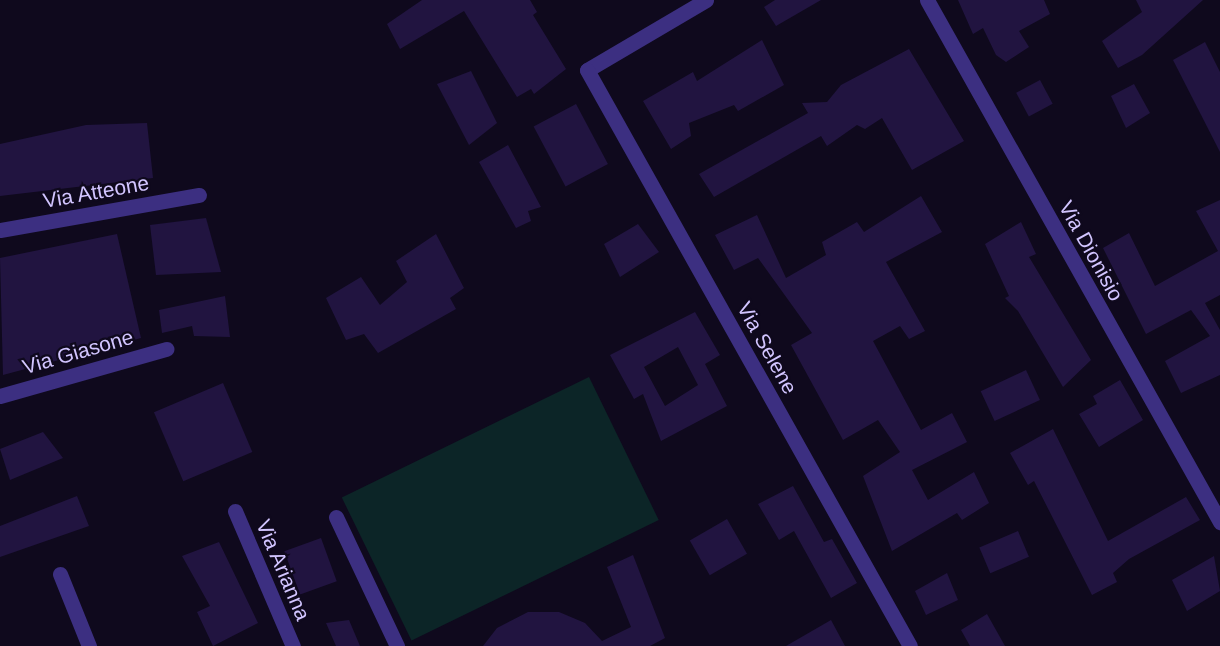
<!DOCTYPE html>
<style>
body{margin:0}
#map{position:relative;width:1220px;height:646px;overflow:hidden;background:#0f091d;font-family:Arial,sans-serif}
div>[style]{position:absolute}
.green>*{inset:0;background:#0c2527;transform-origin:0 0}
.building>*{inset:0;background:#211440;transform-origin:0 0}
.street>*{height:15px;margin:-7.5px;padding:0 7.5px;transform-origin:7.5px;border-radius:7.5px;background:#3c2f81}
span{translate:-50% -50%;white-space:nowrap;text-align:center;line-height:1.15;-webkit-text-stroke:4.5px #0f091d;paint-order:stroke}
.street-label{font-size:21px;color:#d2c5ff}
</style>
<div id="map">
<div class="green">
<div style="left:589px;top:377px;width:159px;height:275px;rotate:64deg"></div>
</div>
<div class="building">
<div style="clip-path:polygon(422px 0,530px 0,537px 12px,533px 15px,566px 69px,534px 94px,531px 89px,517px 97px,464px 11px,400px 49px,387px 24px)"></div>
<div style="clip-path:polygon(775px 0,821px 0,776px 26px,764px 7px)"></div>
<div style="clip-path:polygon(958px 0,1044px 0,1050px 14px,1019px 31px,1029px 47px,1006px 62px,996px 55px,983px 28px,973px 34px)"></div>
<div style="clip-path:polygon(1136px 0,1203px 0,1142px 55px,1118px 68px,1102px 41px,1142px 12px)"></div>
<div style="clip-path:polygon(762px 40px,784px 85px,738px 111px,734px 105px,689px 123px,691px 136px,671px 149px,643px 101px,693px 72px,697px 81px)"></div>
<div style="clip-path:polygon(1205px 42px,1220px 72px,1220px 152px,1173px 60px)"></div>
<div style="clip-path:polygon(909px 49px,964px 141px,912px 170px,882px 118px,865px 129px,857px 125px,827px 146px,821px 136px,714px 197px,699px 174px,808px 113px,802px 103px,827px 102px,841px 85px)"></div>
<div style="clip-path:polygon(471px 71px,497px 123px,469px 145px,437px 84px)"></div>
<div style="left:1040px;top:80px;width:27px;height:27px;rotate:62deg"></div>
<div style="clip-path:polygon(1134px 84px,1150px 113px,1126px 128px,1111px 96px)"></div>
<div style="left:576px;top:104px;width:68px;height:48px;rotate:62deg"></div>
<div style="clip-path:polygon(147px 123px,153px 178px,0 196px,0 144px,86px 125px)"></div>
<div style="clip-path:polygon(508px 145px,541px 207px,528px 211px,531px 221px,516px 228px,479px 162px)"></div>
<div style="clip-path:polygon(921px 196px,942px 232px,886px 262px,925px 331px,909px 339px,900px 326px,873px 341px,921px 430px,952px 413px,967px 442px,912px 470px,928px 500px,974px 472px,989px 503px,962px 520px,957px 513px,892px 551px,863px 476px,900px 452px,878px 420px,843px 440px,791px 345px,812px 333px,758px 258px,734px 270px,715px 235px,757px 215px,786px 278px,826px 255px,822px 242px,857px 222px,864px 232px)"></div>
<div style="clip-path:polygon(1220px 200px,1220px 295px,1205px 303px,1220px 330px,1220px 375px,1181px 393px,1165px 361px,1210px 336px,1191px 310px,1146px 334px,1103px 248px,1129px 233px,1155px 286px,1218px 251px,1196px 211px)"></div>
<div style="clip-path:polygon(206px 218px,221px 272px,156px 275px,150px 225px)"></div>
<div style="clip-path:polygon(1021px 222px,1036px 254px,1029px 257px,1091px 360px,1063px 387px,1018px 311px,1005px 298px,1009px 296px,985px 244px)"></div>
<div style="clip-path:polygon(638px 224px,659px 252px,620px 277px,604px 244px)"></div>
<div style="clip-path:polygon(117px 234px,141px 338px,3px 375px,0 258px)"></div>
<div style="clip-path:polygon(436px 234px,464px 288px,450px 298px,456px 309px,378px 353px,364px 334px,346px 340px,326px 298px,361px 277px,380px 305px,407px 282px,396px 261px)"></div>
<div style="clip-path:polygon(225px 296px,230px 337px,194px 336px,192px 326px,162px 333px,159px 310px)"></div>
<div style="clip-path:polygon(evenodd,695px 312px,720px 355px,705px 364px,727px 406px,661px 441px,643px 394px,634px 399px,610px 355px,695px 312px,678px 347px,698px 385px,665px 406px,644px 367px,678px 347px)"></div>
<div style="left:1026px;top:370px;width:33px;height:50px;rotate:65deg"></div>
<div style="clip-path:polygon(1120px 380px,1143px 420px,1099px 447px,1079px 414px,1097px 404px,1093px 396px)"></div>
<div style="left:223px;top:383px;width:75px;height:75px;rotate:67deg"></div>
<div style="clip-path:polygon(1053px 429px,1108px 541px,1186px 497px,1200px 520px,1129px 559px,1113px 573px,1117px 582px,1092px 595px,1034px 481px,1028px 485px,1010px 453px)"></div>
<div style="clip-path:polygon(43px 432px,63px 458px,10px 480px,0 449px)"></div>
<div style="clip-path:polygon(793px 486px,824px 542px,832px 539px,857px 583px,831px 598px,794px 531px,779px 540px,758px 504px)"></div>
<div style="clip-path:polygon(77px 496px,89px 526px,0 557px,0 526px)"></div>
<div style="left:727px;top:519px;width:40px;height:43px;rotate:60deg"></div>
<div style="left:1018px;top:531px;width:28px;height:42px;rotate:67deg"></div>
<div style="left:321px;top:538px;width:46px;height:39px;rotate:70deg"></div>
<div style="clip-path:polygon(219px 542px,258px 623px,213px 646px,197px 612px,210px 606px,182px 556px)"></div>
<div style="clip-path:polygon(633px 555px,665px 638px,650px 646px,483px 646px,497px 628px,528px 612px,559px 612px,585px 623px,602px 641px,631px 627px,607px 567px)"></div>
<div style="clip-path:polygon(1214px 556px,1220px 591px,1187px 611px,1172px 580px)"></div>
<div style="clip-path:polygon(947px 573px,958px 600px,926px 615px,915px 591px)"></div>
<div style="clip-path:polygon(987px 614px,1005px 646px,970px 646px,961px 630px)"></div>
<div style="clip-path:polygon(349px 620px,360px 646px,336px 646px,326px 623px)"></div>
<div style="clip-path:polygon(831px 620px,845px 646px,786px 646px)"></div>
</div>
<div class="street">
<div style="left:706px;top:0;width:138px;rotate:149.5deg"></div>
<div style="left:587px;top:70px;width:660px;rotate:60.72deg"></div>
<div style="left:927px;top:0;width:599px;rotate:60.69deg"></div>
<div style="left:0;top:230px;width:202px;rotate:-10deg"></div>
<div style="left:0;top:396px;width:173px;rotate:-15.8deg"></div>
<div style="left:235px;top:511px;width:147px;rotate:66.8deg"></div>
<div style="left:336px;top:517px;width:143px;rotate:64.7deg"></div>
<div style="left:60px;top:574px;width:78px;rotate:68.1deg"></div>
</div>
<div class="street-label">
<span style="left:96px;top:192px;rotate:-10deg">Via Atteone</span>
<span style="left:1091px;top:251px;rotate:61deg">Via Dionisio</span>
<span style="left:767px;top:348px;rotate:61deg">Via Selene</span>
<span style="left:78px;top:352px;rotate:-16deg">Via Giasone</span>
<span style="left:283px;top:570px;rotate:67deg">Via Arianna</span>
</div>
</div>
